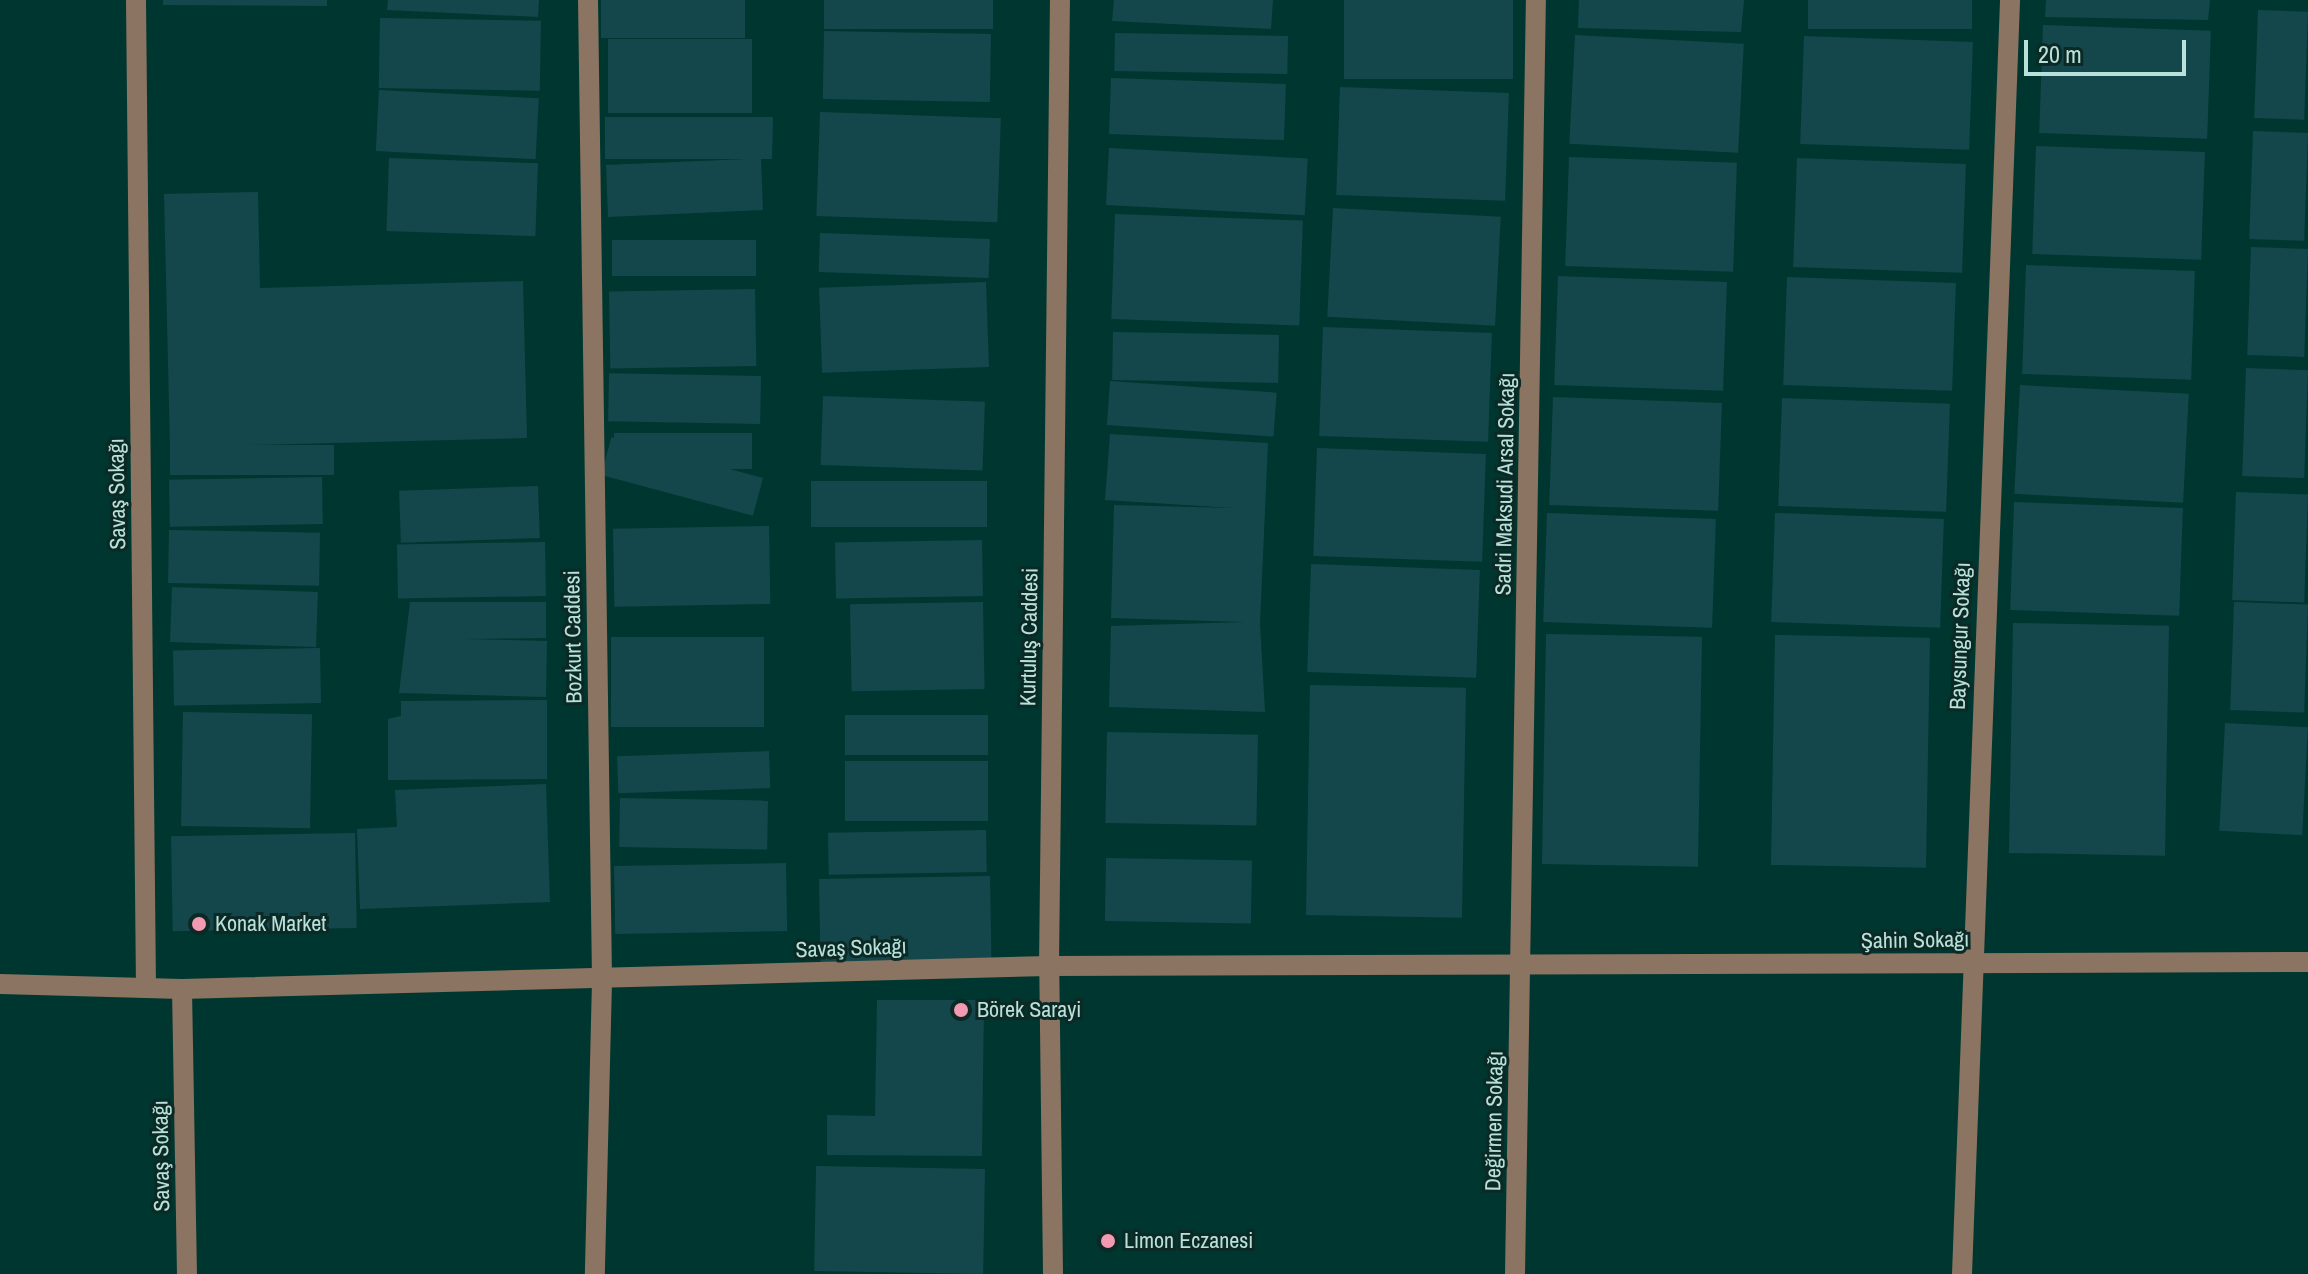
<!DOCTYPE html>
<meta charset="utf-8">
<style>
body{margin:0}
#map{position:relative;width:2308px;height:1274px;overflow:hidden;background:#003630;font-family:"Archivo Narrow",sans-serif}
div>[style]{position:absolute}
.building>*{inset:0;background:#14474b;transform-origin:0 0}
.minor>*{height:20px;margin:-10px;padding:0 10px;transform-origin:10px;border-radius:10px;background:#8b7461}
.dots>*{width:22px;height:22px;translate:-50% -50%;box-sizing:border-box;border:4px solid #0c2925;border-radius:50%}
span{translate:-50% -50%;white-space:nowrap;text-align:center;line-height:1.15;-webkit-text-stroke:6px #0c2925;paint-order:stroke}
.street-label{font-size:22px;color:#b7e1d9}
.poi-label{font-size:22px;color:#b7e1d9}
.left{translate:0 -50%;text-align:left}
.scale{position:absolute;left:2024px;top:40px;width:162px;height:36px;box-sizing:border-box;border:4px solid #b7e1d9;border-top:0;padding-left:10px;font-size:24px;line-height:28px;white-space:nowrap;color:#b7e1d9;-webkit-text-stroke:6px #0c2925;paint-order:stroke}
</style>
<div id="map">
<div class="building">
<div style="clip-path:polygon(163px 0,327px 0,327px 6px,163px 5px)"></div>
<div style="clip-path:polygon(388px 0,539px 0,538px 17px,387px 10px)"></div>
<div style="left:601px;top:0;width:144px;height:38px"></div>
<div style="left:824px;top:0;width:169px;height:29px"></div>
<div style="clip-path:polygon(1114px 0,1273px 0,1271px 29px,1112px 21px)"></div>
<div style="left:1344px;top:0;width:169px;height:79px"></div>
<div style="clip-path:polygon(1579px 0,1744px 0,1741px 32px,1578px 28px)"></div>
<div style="left:1808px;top:0;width:164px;height:29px"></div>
<div style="clip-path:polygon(2046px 0,2210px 0,2208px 20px,2045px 17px)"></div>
<div style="left:2258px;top:10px;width:50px;height:108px;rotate:2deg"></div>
<div style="left:380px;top:18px;width:161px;height:70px;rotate:1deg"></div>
<div style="left:2043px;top:25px;width:168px;height:108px;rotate:2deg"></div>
<div style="left:824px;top:31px;width:167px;height:68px;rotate:1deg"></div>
<div style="left:1115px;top:33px;width:173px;height:38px;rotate:1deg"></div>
<div style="left:1575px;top:35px;width:169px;height:109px;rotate:3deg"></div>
<div style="left:1804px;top:36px;width:169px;height:108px;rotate:2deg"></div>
<div style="left:752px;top:39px;width:74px;height:144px;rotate:90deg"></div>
<div style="left:1111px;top:78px;width:175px;height:56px;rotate:2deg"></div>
<div style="left:1340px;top:87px;width:169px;height:108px;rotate:2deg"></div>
<div style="left:379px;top:90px;width:160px;height:61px;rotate:3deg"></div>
<div style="left:820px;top:112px;width:181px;height:104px;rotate:2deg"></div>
<div style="clip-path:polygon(605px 117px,773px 117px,772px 159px,761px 159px,763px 210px,608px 217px,606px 165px,747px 159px,605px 159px)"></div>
<div style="left:2253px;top:131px;width:55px;height:108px;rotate:2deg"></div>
<div style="left:2036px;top:146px;width:169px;height:108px;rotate:2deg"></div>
<div style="left:1109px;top:148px;width:199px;height:57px;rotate:3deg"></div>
<div style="left:1569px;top:157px;width:168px;height:109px;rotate:2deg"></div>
<div style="left:389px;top:158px;width:149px;height:73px;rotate:2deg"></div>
<div style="left:1797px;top:158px;width:169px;height:109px;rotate:2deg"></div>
<div style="clip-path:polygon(258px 192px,260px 288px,523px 281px,527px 438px,170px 447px,164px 194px)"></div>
<div style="left:1333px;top:208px;width:168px;height:109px;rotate:3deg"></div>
<div style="left:1115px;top:214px;width:188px;height:105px;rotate:2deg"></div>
<div style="left:820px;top:233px;width:170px;height:39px;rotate:2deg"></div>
<div style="left:756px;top:240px;width:36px;height:144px;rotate:90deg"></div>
<div style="left:2251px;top:247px;width:57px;height:108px;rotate:2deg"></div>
<div style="left:2026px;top:265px;width:169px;height:109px;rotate:2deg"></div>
<div style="left:1558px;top:276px;width:169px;height:109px;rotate:2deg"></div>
<div style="left:1787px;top:277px;width:169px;height:108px;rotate:2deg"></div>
<div style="left:986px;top:282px;width:85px;height:167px;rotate:88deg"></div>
<div style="left:755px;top:289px;width:77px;height:146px;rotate:89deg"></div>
<div style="left:1323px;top:327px;width:169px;height:109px;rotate:2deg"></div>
<div style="left:1113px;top:332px;width:166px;height:48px;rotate:1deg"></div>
<div style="left:2246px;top:368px;width:62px;height:108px;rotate:2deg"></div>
<div style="left:761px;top:376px;width:48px;height:152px;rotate:91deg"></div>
<div style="left:1110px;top:381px;width:167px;height:44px;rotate:4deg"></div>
<div style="left:2020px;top:385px;width:169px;height:109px;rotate:3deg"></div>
<div style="left:823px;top:396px;width:162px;height:69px;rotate:2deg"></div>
<div style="left:1553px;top:397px;width:169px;height:108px;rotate:2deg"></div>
<div style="left:1782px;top:398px;width:168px;height:108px;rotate:2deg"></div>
<div style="left:752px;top:433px;width:36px;height:138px;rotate:90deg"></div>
<div style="clip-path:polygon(1110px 434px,1268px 443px,1260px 623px,1265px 712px,1109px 707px,1111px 626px,1245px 622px,1111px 618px,1114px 505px,1233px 508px,1105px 500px)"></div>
<div style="left:334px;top:445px;width:30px;height:164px;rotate:90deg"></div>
<div style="left:1317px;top:448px;width:169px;height:108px;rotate:2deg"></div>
<div style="left:322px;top:477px;width:47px;height:153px;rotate:89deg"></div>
<div style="left:763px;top:478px;width:39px;height:157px;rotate:105deg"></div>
<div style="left:811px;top:481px;width:176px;height:46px"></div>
<div style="left:538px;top:486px;width:52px;height:139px;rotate:88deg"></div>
<div style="left:2236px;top:492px;width:72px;height:108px;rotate:2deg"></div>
<div style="left:2014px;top:502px;width:169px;height:108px;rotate:2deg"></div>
<div style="left:1547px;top:513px;width:169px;height:109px;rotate:2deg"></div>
<div style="left:1775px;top:513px;width:169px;height:109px;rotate:2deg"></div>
<div style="left:769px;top:526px;width:78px;height:156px;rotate:89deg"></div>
<div style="left:169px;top:530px;width:151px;height:53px;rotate:1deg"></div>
<div style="left:982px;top:540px;width:56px;height:147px;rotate:89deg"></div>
<div style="left:545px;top:542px;width:54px;height:148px;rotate:89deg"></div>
<div style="left:1311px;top:564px;width:169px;height:108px;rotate:2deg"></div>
<div style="left:172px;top:587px;width:146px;height:55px;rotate:2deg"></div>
<div style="clip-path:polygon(410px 602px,546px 602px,546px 638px,464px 639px,547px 641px,546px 697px,399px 693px)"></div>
<div style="left:983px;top:602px;width:87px;height:133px;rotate:89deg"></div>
<div style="left:2234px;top:602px;width:74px;height:108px;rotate:2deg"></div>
<div style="left:2013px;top:623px;width:156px;height:230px;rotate:1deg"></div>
<div style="left:1546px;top:634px;width:156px;height:230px;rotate:1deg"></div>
<div style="left:1775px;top:635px;width:155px;height:230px;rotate:1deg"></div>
<div style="left:611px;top:637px;width:153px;height:90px"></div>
<div style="left:320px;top:648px;width:55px;height:147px;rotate:89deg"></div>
<div style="left:1310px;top:685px;width:156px;height:230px;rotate:1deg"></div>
<div style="clip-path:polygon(547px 700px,547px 779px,388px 780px,388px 719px,401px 716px,401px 701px)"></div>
<div style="left:183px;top:712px;width:129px;height:114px;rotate:1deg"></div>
<div style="left:845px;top:715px;width:143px;height:40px"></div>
<div style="left:2225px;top:723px;width:83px;height:108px;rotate:3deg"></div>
<div style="left:1107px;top:732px;width:151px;height:91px;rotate:1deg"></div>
<div style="left:769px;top:751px;width:37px;height:152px;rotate:88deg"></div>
<div style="left:988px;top:761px;width:60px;height:143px;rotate:90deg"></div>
<div style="clip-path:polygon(546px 784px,550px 902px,360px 909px,357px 829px,397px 827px,395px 790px)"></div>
<div style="left:620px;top:798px;width:148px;height:49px;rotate:1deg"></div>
<div style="left:986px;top:830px;width:42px;height:158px;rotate:89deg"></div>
<div style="left:355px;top:833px;width:95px;height:184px;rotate:89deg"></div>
<div style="left:1106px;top:858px;width:146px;height:63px;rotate:1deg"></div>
<div style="left:786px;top:863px;width:68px;height:172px;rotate:89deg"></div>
<div style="left:990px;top:876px;width:85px;height:171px;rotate:89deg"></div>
<div style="clip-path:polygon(877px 1000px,984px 1000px,982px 1156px,827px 1155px,827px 1115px,875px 1116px)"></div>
<div style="left:985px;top:1169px;width:105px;height:169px;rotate:91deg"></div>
</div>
<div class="minor">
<div style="left:136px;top:0;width:988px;rotate:89.42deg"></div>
<div style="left:588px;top:0;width:981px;rotate:89.18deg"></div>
<div style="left:602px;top:981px;width:293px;rotate:91.4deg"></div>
<div style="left:0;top:984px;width:182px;rotate:1.6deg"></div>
<div style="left:182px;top:989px;width:867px;rotate:-1.52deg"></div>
<div style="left:1049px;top:966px;width:1259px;rotate:-0.18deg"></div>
<div style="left:182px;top:989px;width:285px;rotate:89deg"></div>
<div style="left:1053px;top:1274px;width:308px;rotate:-90.7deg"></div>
<div style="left:1049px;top:966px;width:966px;rotate:-89.35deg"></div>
<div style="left:1515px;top:1274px;width:1274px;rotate:-89.06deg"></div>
<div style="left:1962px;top:1274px;width:1275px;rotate:-87.84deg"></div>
</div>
<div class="dots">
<div style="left:199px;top:924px;background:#f19ab1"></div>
<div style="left:961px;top:1010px;background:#f19ab1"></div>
<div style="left:1108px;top:1241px;background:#f19ab1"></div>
</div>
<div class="street-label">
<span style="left:1505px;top:484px;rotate:-89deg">Sadri Maksudi Arsal Sokağı</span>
<span style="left:117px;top:494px;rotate:-91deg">Savaş Sokağı</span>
<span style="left:1960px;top:636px;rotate:-88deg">Baysungur Sokağı</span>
<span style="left:573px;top:637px;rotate:-91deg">Bozkurt Caddesi</span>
<span style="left:1029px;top:637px;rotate:-89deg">Kurtuluş Caddesi</span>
<span style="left:1915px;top:940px;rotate:-1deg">Şahin Sokağı</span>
<span style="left:851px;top:948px;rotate:-2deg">Savaş Sokağı</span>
<span style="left:1494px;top:1121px;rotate:-89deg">Değirmen Sokağı</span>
<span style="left:161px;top:1156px;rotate:-91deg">Savaş Sokağı</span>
</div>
<div class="poi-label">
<span class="left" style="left:215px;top:924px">Konak Market</span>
<span class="left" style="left:977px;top:1010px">Börek Sarayi</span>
<span class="left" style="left:1124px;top:1241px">Limon Eczanesi</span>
</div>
<div class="scale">20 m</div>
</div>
